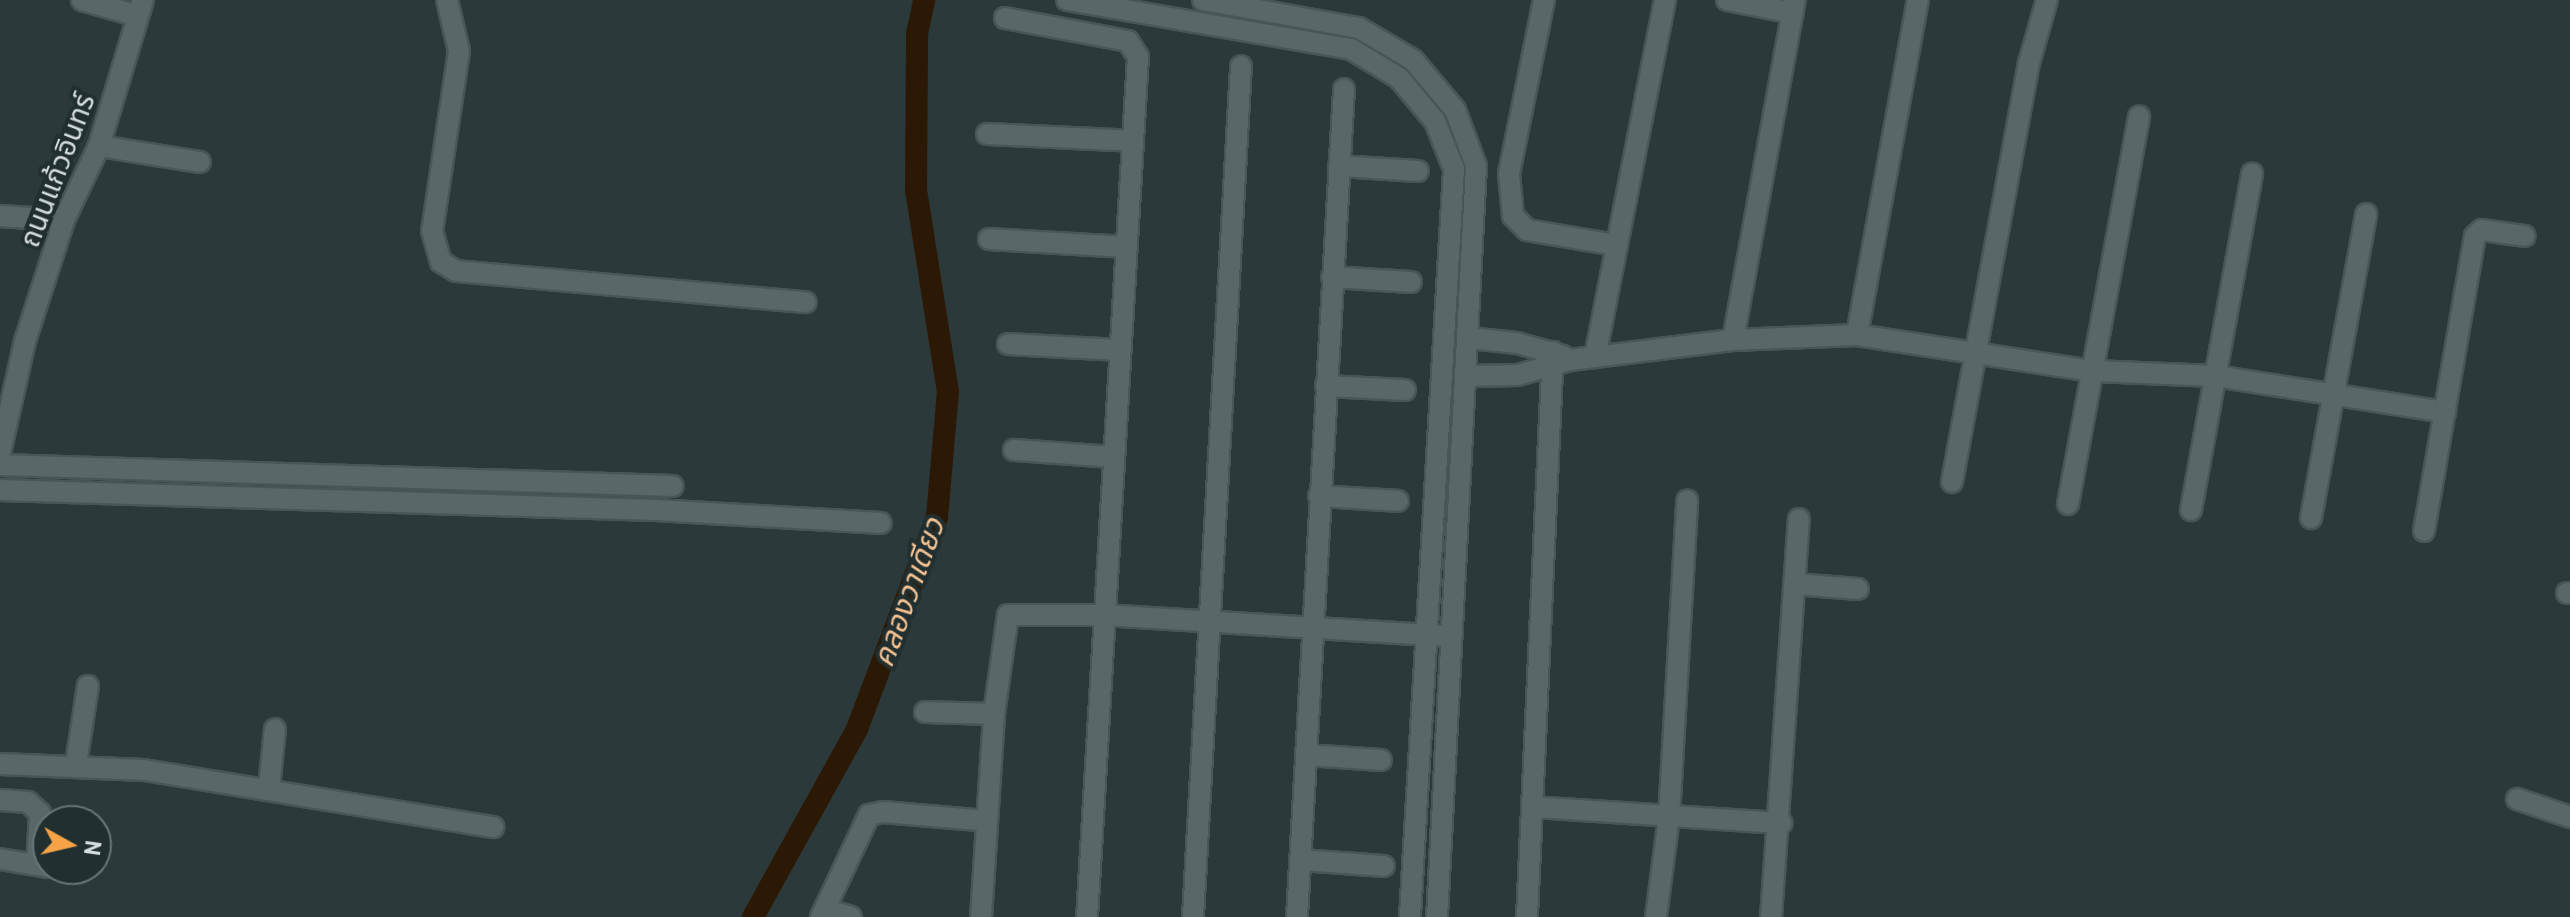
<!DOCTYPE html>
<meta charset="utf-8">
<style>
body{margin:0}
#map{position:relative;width:2570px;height:917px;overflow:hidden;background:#2b393a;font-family:Barlow,"Noto Sans Thai",sans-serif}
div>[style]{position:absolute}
.canal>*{height:22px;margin:-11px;padding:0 11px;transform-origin:11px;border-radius:11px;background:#2c1905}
.roads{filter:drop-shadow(2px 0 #495556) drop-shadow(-2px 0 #495556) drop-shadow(0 2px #495556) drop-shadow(0 -2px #495556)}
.minor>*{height:20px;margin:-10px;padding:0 10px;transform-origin:10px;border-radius:10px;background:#596768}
span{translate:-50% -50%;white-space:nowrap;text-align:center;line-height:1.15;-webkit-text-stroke:8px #212f30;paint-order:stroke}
.street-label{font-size:28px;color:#d5ddde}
.water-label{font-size:30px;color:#f4c292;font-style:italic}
.north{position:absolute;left:32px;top:805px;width:80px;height:80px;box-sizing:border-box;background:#212f30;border:2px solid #697576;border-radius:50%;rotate:98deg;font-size:22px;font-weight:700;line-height:32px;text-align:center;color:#d5ddde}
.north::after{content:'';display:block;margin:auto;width:28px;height:36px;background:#f5a346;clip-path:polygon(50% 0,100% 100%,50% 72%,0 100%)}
</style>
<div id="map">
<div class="canal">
<div style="left:753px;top:917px;width:215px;rotate:-61deg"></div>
<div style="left:857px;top:729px;width:227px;rotate:-69.3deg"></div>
<div style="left:937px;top:517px;width:125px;rotate:-85deg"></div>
<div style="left:948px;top:392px;width:205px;rotate:-99deg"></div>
<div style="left:916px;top:190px;width:156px;rotate:-89.6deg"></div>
<div style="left:917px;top:34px;width:35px;rotate:-78deg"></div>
</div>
<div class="roads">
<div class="minor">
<div style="left:82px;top:0;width:58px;rotate:15.9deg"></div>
<div style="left:447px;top:0;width:52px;rotate:76.8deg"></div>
<div style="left:459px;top:51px;width:182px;rotate:98.5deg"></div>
<div style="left:432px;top:231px;width:32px;rotate:74deg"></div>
<div style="left:441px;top:262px;width:17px;rotate:31deg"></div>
<div style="left:456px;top:271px;width:351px;rotate:5.1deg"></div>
<div style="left:1067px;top:0;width:288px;rotate:9.8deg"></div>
<div style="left:1351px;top:49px;width:56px;rotate:31.1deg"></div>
<div style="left:1399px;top:78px;width:56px;rotate:50.1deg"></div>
<div style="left:1435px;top:121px;width:52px;rotate:68.4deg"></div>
<div style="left:1454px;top:169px;width:749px;rotate:93.37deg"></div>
<div style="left:1203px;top:0;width:158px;rotate:10.2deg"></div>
<div style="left:1359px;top:28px;width:63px;rotate:30.7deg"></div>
<div style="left:1413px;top:60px;width:65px;rotate:50deg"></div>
<div style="left:1455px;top:110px;width:60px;rotate:69.4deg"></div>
<div style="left:1476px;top:166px;width:752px;rotate:92.97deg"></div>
<div style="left:1544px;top:0;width:177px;rotate:101.4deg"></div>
<div style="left:1509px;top:174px;width:42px;rotate:84.6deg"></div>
<div style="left:1513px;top:216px;width:20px;rotate:45deg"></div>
<div style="left:1527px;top:230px;width:90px;rotate:9.6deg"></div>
<div style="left:1727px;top:0;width:67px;rotate:11.1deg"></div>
<div style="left:1005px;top:18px;width:125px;rotate:10.6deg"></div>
<div style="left:1128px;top:41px;width:19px;rotate:58deg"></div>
<div style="left:1138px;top:57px;width:862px;rotate:93.39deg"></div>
<div style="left:987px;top:134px;width:146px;rotate:2.7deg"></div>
<div style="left:99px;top:146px;width:102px;rotate:9deg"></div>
<div style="left:1339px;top:166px;width:79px;rotate:3.6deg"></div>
<div style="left:0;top:216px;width:64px;rotate:3.6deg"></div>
<div style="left:989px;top:239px;width:137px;rotate:3.3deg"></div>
<div style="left:1332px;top:277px;width:79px;rotate:3.6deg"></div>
<div style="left:1857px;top:335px;width:341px;rotate:-79.7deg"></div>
<div style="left:1469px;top:338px;width:48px;rotate:5.9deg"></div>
<div style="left:1517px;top:343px;width:48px;rotate:15.8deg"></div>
<div style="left:1733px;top:340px;width:346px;rotate:-79.7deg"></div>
<div style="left:1008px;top:344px;width:112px;rotate:3.1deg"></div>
<div style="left:1595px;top:357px;width:364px;rotate:-78.9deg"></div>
<div style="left:1467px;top:376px;width:51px;rotate:-1.1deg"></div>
<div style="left:1518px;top:375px;width:54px;rotate:-16.1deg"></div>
<div style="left:1570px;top:360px;width:164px;rotate:-7deg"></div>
<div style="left:1733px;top:340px;width:124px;rotate:-2.3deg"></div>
<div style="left:1857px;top:335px;width:239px;rotate:8.7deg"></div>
<div style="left:2093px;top:371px;width:122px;rotate:2.3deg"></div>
<div style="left:2215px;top:376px;width:233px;rotate:8.9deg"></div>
<div style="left:1326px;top:386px;width:79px;rotate:2.9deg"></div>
<div style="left:1014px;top:450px;width:100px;rotate:4deg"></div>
<div style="left:0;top:453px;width:115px;rotate:-77.4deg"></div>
<div style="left:25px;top:341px;width:127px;rotate:-72.1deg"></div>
<div style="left:64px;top:220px;width:82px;rotate:-64.7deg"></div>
<div style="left:99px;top:146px;width:152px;rotate:-73.2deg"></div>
<div style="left:0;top:465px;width:673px;rotate:1.79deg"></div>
<div style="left:1952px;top:482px;width:426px;rotate:-79.6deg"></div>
<div style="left:2029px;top:63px;width:66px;rotate:-74.1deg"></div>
<div style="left:0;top:490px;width:656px;rotate:1.75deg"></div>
<div style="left:656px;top:510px;width:225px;rotate:3.3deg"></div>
<div style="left:1319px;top:496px;width:79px;rotate:3.6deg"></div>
<div style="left:2068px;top:504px;width:394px;rotate:-79.6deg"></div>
<div style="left:2191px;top:510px;width:342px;rotate:-79.7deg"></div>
<div style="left:2311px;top:518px;width:309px;rotate:-79.7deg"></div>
<div style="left:2424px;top:531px;width:299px;rotate:-80.2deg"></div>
<div style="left:2475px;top:236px;width:9px;rotate:-41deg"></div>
<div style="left:2482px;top:230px;width:43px;rotate:7.9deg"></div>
<div style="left:1795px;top:584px;width:63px;rotate:4.5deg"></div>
<div style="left:2567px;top:593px;width:3px"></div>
<div style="left:925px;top:712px;width:69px;rotate:1.7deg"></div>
<div style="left:1306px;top:755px;width:75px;rotate:3.8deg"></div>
<div style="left:0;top:764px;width:144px;rotate:2.4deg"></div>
<div style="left:144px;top:770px;width:354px;rotate:9.3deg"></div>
<div style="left:76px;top:764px;width:79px;rotate:-81.3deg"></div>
<div style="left:269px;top:788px;width:59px;rotate:-84.2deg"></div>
<div style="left:2517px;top:799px;width:56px;rotate:18.8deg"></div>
<div style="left:0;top:800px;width:28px;rotate:4deg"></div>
<div style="left:28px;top:802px;width:16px;rotate:43deg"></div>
<div style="left:40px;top:813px;width:52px;rotate:93.3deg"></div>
<div style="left:1533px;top:807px;width:249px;rotate:3.7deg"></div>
<div style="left:0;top:859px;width:49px;rotate:9.5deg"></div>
<div style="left:1301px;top:860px;width:83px;rotate:4.1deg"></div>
<div style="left:63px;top:869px;width:1px"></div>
<div style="left:825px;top:909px;width:27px;rotate:17deg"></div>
<div style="left:821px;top:917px;width:113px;rotate:-64.8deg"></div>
<div style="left:869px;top:815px;width:14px;rotate:-12deg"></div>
<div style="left:883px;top:812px;width:104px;rotate:4.9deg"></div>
<div style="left:981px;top:917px;width:203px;rotate:-86.3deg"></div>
<div style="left:994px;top:714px;width:100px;rotate:-82deg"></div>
<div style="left:1008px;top:615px;width:95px"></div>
<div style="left:1103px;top:615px;width:340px;rotate:3.5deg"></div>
<div style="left:1193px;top:917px;width:852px;rotate:-86.77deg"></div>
<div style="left:1297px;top:917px;width:829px;rotate:-86.75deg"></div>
<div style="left:1527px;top:917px;width:566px;rotate:-87.37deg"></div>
<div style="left:1656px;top:917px;width:101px;rotate:-82.6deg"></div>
<div style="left:1669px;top:817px;width:317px;rotate:-86.7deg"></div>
<div style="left:1771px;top:917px;width:399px;rotate:-86deg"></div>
</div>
</div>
<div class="street-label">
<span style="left:56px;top:170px;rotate:-69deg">ถนนแก้วอินทร์</span>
</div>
<div class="water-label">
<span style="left:907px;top:592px;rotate:-70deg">คลองวาเดียว</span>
</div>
<div class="north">N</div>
</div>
